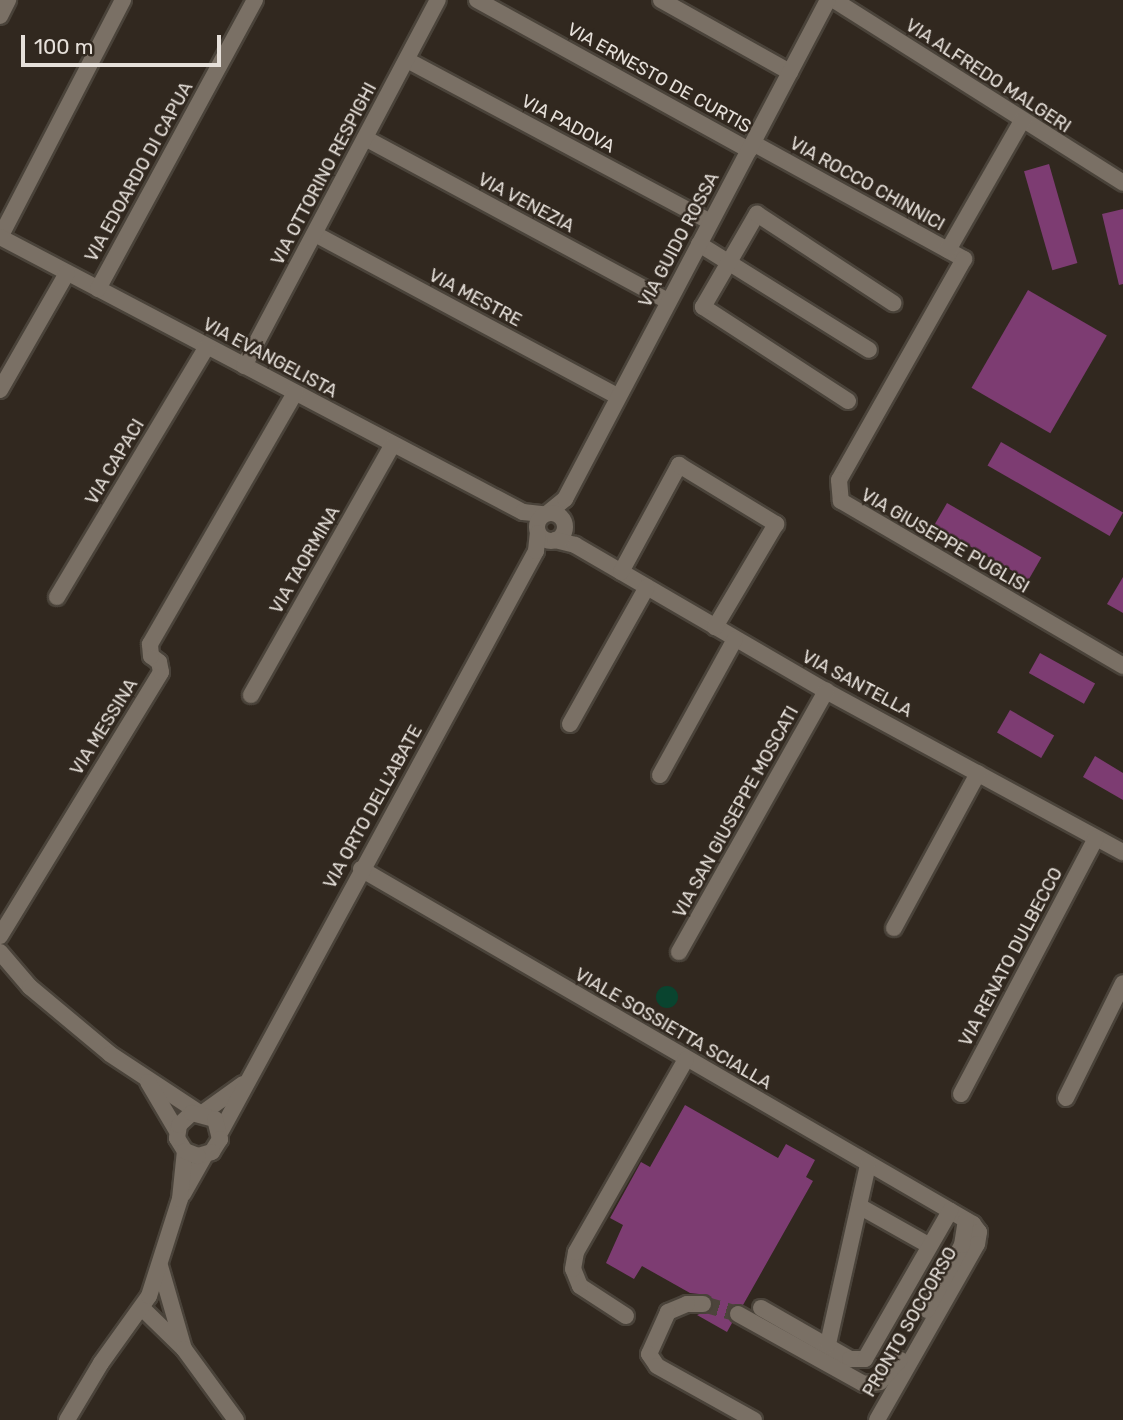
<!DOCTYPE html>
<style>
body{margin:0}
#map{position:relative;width:1123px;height:1420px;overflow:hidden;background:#31281f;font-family:Rubik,sans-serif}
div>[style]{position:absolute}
.green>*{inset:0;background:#09442f}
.round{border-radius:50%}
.building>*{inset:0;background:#7d3c72;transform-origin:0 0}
.minor-tunnel>*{height:16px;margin-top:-8px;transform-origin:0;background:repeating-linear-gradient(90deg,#4c443b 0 16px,transparent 0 24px)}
.roads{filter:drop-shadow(2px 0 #4a433a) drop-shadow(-2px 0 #4a433a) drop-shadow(0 2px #4a433a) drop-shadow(0 -2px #4a433a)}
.minor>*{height:16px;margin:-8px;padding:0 8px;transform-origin:8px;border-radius:8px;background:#7a7065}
.minor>.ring{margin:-8px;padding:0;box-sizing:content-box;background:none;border:16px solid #7a7065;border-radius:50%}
span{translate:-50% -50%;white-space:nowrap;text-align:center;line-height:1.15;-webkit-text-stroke:5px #31281f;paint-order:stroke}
.street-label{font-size:18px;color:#e6e0da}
.scale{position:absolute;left:21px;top:35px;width:200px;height:32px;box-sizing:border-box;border:4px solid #e6e0da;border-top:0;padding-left:9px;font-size:21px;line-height:24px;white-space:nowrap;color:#e6e0da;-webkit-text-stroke:5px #31281f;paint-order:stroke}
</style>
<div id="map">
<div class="green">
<div class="round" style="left:656px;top:986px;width:22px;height:22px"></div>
</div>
<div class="building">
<div style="left:1049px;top:164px;width:103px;height:26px;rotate:74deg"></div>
<div style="clip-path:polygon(1123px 209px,1123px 284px,1119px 285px,1102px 214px)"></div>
<div style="left:1028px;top:290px;width:91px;height:113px;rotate:30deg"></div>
<div style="left:1001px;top:442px;width:141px;height:27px;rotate:30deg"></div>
<div style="left:947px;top:503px;width:109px;height:26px;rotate:30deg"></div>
<div style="clip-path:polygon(1123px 577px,1123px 613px,1107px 604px)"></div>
<div style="left:1040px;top:653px;width:63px;height:23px;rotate:29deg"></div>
<div style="left:1010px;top:710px;width:51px;height:26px;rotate:30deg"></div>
<div style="clip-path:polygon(1095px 756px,1123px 773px,1123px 800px,1083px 777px)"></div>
<div style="clip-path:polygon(685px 1105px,778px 1158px,786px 1144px,815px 1160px,806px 1177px,813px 1181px,743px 1305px,729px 1310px,732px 1323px,727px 1332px,697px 1315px,712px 1309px,708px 1295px,690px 1293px,642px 1266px,634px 1279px,606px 1263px,623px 1225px,610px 1218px,641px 1162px,650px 1167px)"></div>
</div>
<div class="minor-tunnel">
<div style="left:703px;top:1304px;width:36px;rotate:16deg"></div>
</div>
<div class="roads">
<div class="minor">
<div style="left:123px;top:0;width:267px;rotate:117.4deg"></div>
<div style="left:0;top:237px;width:591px;rotate:27.74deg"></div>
<div style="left:523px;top:512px;width:20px;rotate:6deg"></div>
<div style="left:477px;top:0;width:311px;rotate:28.9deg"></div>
<div style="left:661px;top:0;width:148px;rotate:29.2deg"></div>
<div style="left:834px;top:0;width:342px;rotate:32.3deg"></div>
<div style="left:0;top:16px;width:18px;rotate:-63deg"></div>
<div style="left:407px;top:60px;width:344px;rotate:28.1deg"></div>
<div style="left:365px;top:138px;width:344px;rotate:28.3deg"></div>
<div style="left:753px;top:143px;width:241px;rotate:28.8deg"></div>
<div style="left:964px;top:259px;width:254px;rotate:119.5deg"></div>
<div style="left:839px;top:480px;width:21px;rotate:85deg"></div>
<div style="left:841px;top:501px;width:327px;rotate:30.3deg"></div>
<div style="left:315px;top:234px;width:343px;rotate:28.2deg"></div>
<div style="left:699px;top:244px;width:200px;rotate:31.9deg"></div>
<div style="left:948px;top:250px;width:149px;rotate:-60.2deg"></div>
<div style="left:98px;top:289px;width:329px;rotate:-61.5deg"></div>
<div style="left:244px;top:366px;width:414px;rotate:-62.1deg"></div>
<div style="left:0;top:390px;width:135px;rotate:-60.2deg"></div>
<div style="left:848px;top:401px;width:173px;rotate:-147deg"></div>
<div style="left:703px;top:307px;width:108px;rotate:-59.9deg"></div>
<div style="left:757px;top:214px;width:163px;rotate:33.2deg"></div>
<div style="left:549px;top:512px;width:21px;rotate:-39deg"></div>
<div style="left:565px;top:499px;width:564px;rotate:-62.21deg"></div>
<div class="ring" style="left:537px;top:513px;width:12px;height:12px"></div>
<div style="left:555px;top:540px;width:21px;rotate:14deg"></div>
<div style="left:575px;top:545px;width:290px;rotate:30.2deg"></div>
<div style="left:826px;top:691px;width:338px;rotate:28.5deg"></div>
<div style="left:621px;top:572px;width:122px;rotate:-61.5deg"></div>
<div style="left:679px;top:465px;width:114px;rotate:31.3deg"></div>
<div style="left:776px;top:524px;width:120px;rotate:120.6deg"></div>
<div style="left:57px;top:597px;width:292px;rotate:-59.1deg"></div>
<div style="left:251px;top:695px;width:288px;rotate:-60.5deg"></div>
<div style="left:570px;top:724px;width:157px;rotate:-60.7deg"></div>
<div style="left:660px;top:775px;width:155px;rotate:-61.1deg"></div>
<div style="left:361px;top:869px;width:708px;rotate:30.12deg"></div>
<div style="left:973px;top:1224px;width:10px;rotate:53deg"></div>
<div style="left:979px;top:1232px;width:12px;rotate:99deg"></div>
<div style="left:977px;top:1244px;width:202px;rotate:119.6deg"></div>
<div style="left:894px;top:928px;width:176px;rotate:-61.5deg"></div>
<div style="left:0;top:936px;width:309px;rotate:-58.6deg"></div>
<div style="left:161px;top:672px;width:10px;rotate:-101deg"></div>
<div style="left:159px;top:662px;width:10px;rotate:-143deg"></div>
<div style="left:151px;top:656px;width:12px;rotate:-95deg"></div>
<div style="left:150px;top:644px;width:290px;rotate:-60deg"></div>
<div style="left:0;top:952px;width:46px;rotate:49.4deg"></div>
<div style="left:30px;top:987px;width:104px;rotate:39.9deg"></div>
<div style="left:110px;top:1054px;width:105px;rotate:33.4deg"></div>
<div style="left:679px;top:952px;width:300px;rotate:-60.6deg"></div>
<div style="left:148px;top:1082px;width:57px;rotate:59.4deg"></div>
<div style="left:961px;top:1094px;width:289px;rotate:-62.2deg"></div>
<div style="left:1066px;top:1098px;width:128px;rotate:-63.6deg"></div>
<div style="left:204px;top:1112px;width:48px;rotate:-35.7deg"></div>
<div style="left:221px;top:1131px;width:660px;rotate:-61.49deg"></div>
<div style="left:536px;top:551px;width:18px;rotate:-84deg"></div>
<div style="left:183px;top:1194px;width:45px;rotate:-60.6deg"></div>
<div style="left:859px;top:1206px;width:81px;rotate:29.4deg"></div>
<div style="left:160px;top:1266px;width:86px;rotate:73.9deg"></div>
<div style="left:703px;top:1304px;width:16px;rotate:180deg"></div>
<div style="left:687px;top:1304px;width:21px;rotate:157deg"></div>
<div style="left:668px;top:1312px;width:46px;rotate:114.3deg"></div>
<div style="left:649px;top:1354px;width:14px;rotate:56deg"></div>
<div style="left:657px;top:1366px;width:111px;rotate:29.1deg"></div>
<div style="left:761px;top:1308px;width:103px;rotate:29.8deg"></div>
<div style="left:850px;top:1359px;width:15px"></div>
<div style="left:865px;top:1359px;width:171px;rotate:-60.1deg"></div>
<div style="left:143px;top:1309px;width:57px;rotate:44.3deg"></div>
<div style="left:184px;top:1349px;width:88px;rotate:53.8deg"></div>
<div style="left:927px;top:1310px;width:74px;rotate:-61.7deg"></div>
<div style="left:962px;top:1245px;width:25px;rotate:-81deg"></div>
<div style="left:738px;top:1314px;width:144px;rotate:29.1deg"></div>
<div style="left:864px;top:1384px;width:16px;rotate:-7deg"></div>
<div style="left:880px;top:1382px;width:30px;rotate:-48deg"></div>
<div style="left:626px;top:1316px;width:55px;rotate:-146.9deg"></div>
<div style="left:580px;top:1286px;width:18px;rotate:-112deg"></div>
<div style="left:573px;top:1269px;width:17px;rotate:-80deg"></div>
<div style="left:576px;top:1252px;width:222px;rotate:-60.3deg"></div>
<div style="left:828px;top:1344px;width:183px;rotate:-77.4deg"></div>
<div style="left:67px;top:1420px;width:66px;rotate:-59.2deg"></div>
<div style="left:101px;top:1363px;width:82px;rotate:-54.4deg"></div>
<div style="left:149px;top:1296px;width:102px;rotate:-72.3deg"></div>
<div style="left:180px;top:1199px;width:48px;rotate:-84.1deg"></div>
<div style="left:185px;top:1151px;width:15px;rotate:-122deg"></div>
<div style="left:177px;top:1138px;width:13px;rotate:-81deg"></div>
<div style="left:179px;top:1125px;width:18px;rotate:-43deg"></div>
<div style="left:192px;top:1113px;width:24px;rotate:15deg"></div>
<div style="left:215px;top:1119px;width:21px;rotate:76deg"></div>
<div style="left:220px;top:1139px;width:15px;rotate:122deg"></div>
<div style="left:212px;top:1152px;width:15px;rotate:164deg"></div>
<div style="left:198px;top:1156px;width:14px;rotate:-159deg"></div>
</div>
</div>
<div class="street-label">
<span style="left:988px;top:76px;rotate:33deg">VIA ALFREDO MALGERI</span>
<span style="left:659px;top:78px;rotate:29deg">VIA ERNESTO DE CURTIS</span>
<span style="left:568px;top:124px;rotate:28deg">VIA PADOVA</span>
<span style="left:139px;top:172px;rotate:-61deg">VIA EDOARDO DI CAPUA</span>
<span style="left:324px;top:174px;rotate:-62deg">VIA OTTORINO RESPIGHI</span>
<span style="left:867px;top:184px;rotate:29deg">VIA ROCCO CHINNICI</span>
<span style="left:526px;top:203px;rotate:28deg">VIA VENEZIA</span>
<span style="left:679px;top:240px;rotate:-62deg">VIA GUIDO ROSSA</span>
<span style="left:475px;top:298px;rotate:28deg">VIA MESTRE</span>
<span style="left:270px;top:358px;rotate:28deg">VIA EVANGELISTA</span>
<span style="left:115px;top:462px;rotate:-59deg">VIA CAPACI</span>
<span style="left:945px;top:541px;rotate:30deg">VIA GIUSEPPE PUGLISI</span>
<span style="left:305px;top:560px;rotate:-60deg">VIA TAORMINA</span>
<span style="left:857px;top:684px;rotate:28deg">VIA SANTELLA</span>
<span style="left:104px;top:727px;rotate:-58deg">VIA MESSINA</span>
<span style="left:373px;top:807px;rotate:-61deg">VIA ORTO DELL'ABATE</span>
<span style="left:736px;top:812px;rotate:-61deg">VIA SAN GIUSEPPE MOSCATI</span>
<span style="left:1011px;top:957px;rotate:-62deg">VIA RENATO DULBECCO</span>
<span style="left:673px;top:1029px;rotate:30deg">VIALE SOSSIETTA SCIALLA</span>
<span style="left:910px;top:1322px;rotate:-60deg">PRONTO SOCCORSO</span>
</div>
<div class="scale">100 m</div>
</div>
